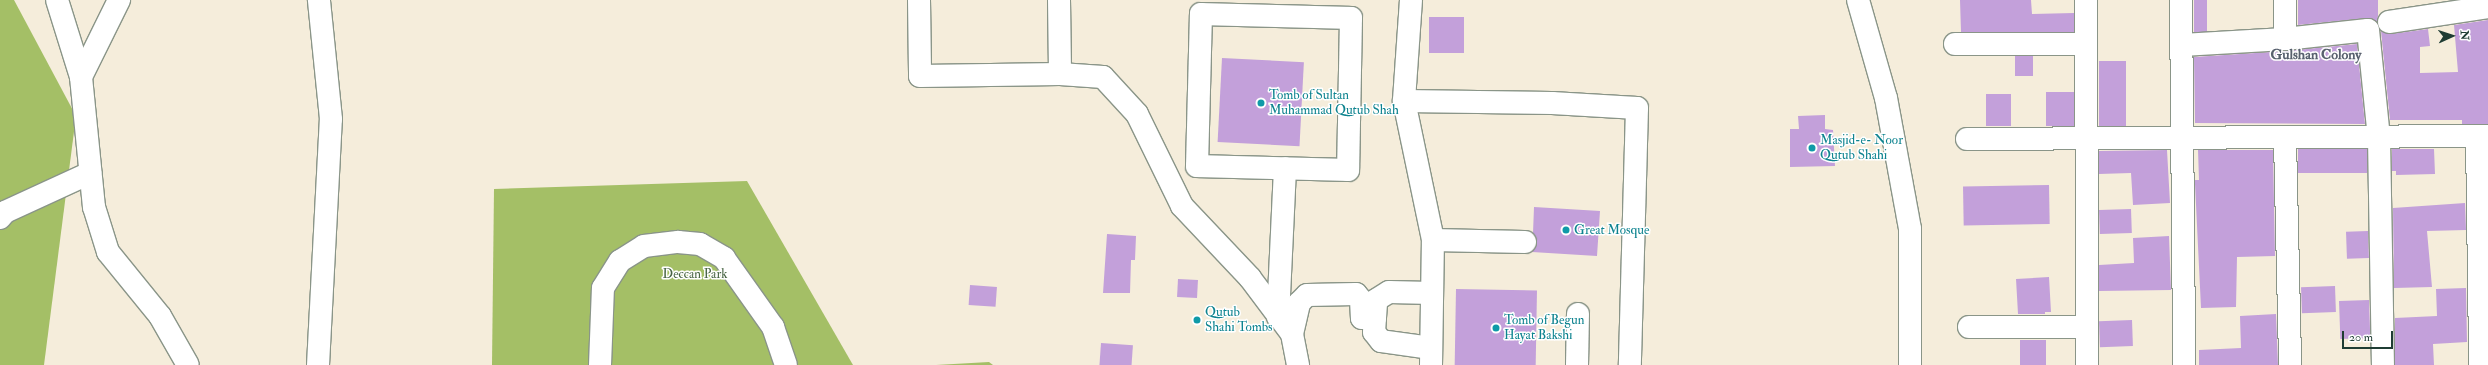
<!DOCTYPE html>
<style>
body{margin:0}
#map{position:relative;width:2488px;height:365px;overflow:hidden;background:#f5eddb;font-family:"IM FELL Double Pica",serif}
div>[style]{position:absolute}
.green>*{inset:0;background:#a4bf66}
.building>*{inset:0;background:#c3a0da;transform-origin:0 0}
.roads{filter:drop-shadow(1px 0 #8a9588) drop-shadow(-1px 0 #8a9588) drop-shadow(0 1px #8a9588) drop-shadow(0 -1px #8a9588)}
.minor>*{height:22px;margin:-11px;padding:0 11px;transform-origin:11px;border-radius:11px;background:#fff}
.dots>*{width:11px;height:11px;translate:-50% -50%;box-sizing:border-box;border:2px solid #fff;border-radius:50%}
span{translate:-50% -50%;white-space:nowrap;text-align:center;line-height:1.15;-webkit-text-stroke:3px #fff;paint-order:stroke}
.culture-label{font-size:13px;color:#0d838f}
.left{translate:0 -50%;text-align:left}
.park-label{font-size:13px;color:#476443}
.neighbourhood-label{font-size:14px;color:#58606e;font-weight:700}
.north{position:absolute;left:2432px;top:16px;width:40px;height:40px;-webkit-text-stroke:3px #fff;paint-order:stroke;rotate:87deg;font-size:11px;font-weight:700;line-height:16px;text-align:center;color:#1f3d34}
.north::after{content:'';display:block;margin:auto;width:14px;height:18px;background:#1f3d34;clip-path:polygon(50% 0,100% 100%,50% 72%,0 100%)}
.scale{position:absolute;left:2342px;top:331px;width:51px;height:18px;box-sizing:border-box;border:2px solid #1f3d34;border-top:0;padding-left:5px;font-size:12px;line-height:14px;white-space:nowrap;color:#1f3d34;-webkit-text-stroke:3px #fff;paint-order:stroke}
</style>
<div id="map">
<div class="green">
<div style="clip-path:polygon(0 0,14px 0,76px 116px,44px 365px,0 365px)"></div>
<div style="clip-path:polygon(747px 181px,853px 365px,492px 365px,494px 189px)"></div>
<div style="clip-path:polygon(989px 362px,993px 365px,936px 365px)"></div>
</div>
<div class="building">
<div style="clip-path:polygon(1960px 0,2031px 0,2032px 14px,2074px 13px,2074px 32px,1961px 32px)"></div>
<div style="left:2194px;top:0;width:13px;height:32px"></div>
<div style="clip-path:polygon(2298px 0,2378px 0,2378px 16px,2377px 22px,2367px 18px,2298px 25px)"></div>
<div style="left:1464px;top:17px;width:36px;height:35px;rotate:90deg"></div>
<div style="clip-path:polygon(2488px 20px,2488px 124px,2462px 124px,2462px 120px,2390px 120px,2381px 31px,2391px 34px,2428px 29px,2430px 46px,2420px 47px,2420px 73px,2458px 72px,2454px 25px)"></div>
<div style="clip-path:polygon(2357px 44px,2365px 124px,2195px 123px,2194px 57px,2286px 51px)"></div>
<div style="left:2015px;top:56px;width:18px;height:20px"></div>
<div style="left:1222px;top:58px;width:82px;height:84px;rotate:3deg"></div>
<div style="left:2126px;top:61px;width:65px;height:27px;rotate:90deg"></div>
<div style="left:2046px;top:92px;width:28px;height:34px"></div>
<div style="left:1986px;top:94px;width:25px;height:32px"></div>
<div style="clip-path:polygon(1825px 115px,1825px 129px,1833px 130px,1835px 166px,1790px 167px,1790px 129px,1799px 129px,1798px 116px)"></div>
<div style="left:2367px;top:149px;width:24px;height:69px;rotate:90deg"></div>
<div style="clip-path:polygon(2392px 149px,2434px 149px,2435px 174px,2396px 175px,2396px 171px,2392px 171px)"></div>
<div style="clip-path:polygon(2167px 150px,2170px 203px,2133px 205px,2131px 173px,2099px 174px,2099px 151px)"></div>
<div style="clip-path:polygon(2198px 150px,2273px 150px,2275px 256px,2237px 257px,2236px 307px,2201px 308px,2195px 184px,2195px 180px,2199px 180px)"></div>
<div style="left:2049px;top:185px;width:39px;height:86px;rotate:89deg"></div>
<div style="clip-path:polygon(2465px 203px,2466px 230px,2427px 231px,2432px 287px,2394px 288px,2393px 208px)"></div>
<div style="clip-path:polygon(1534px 207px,1600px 211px,1597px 256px,1532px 252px,1537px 243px,1533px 233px)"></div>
<div style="left:2131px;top:209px;width:24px;height:32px;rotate:88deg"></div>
<div style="left:2368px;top:231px;width:27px;height:22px;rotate:88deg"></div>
<div style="clip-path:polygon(1107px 234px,1136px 236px,1135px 260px,1131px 260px,1130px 293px,1103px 293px)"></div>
<div style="clip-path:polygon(2169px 236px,2171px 290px,2099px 291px,2099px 265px,2134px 263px,2133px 238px)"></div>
<div style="clip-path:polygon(2049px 277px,2051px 312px,2045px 312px,2045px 314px,2018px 314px,2016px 279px)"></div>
<div style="left:1178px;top:279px;width:20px;height:18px;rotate:3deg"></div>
<div style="left:970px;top:285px;width:27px;height:20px;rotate:4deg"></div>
<div style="left:2335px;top:286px;width:26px;height:34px;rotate:88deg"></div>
<div style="clip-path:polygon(2466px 288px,2467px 342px,2433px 344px,2434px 365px,2395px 365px,2395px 318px,2437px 316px,2436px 289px)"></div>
<div style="left:1456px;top:289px;width:81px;height:76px;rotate:1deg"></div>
<div style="left:2369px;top:300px;width:38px;height:30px;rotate:88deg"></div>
<div style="clip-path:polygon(2276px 314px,2278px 365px,2199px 365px,2199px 350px,2241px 348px,2240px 316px)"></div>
<div style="left:2132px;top:320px;width:26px;height:33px;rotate:88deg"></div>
<div style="left:2020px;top:340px;width:26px;height:25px"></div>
<div style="left:1101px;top:343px;width:32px;height:22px;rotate:4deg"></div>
</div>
<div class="roads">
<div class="minor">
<div style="left:57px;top:0;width:81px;rotate:72.7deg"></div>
<div style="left:81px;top:77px;width:131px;rotate:84.3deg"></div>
<div style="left:94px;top:207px;width:47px;rotate:72.7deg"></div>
<div style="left:108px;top:252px;width:82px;rotate:50.9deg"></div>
<div style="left:160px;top:316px;width:56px;rotate:60.3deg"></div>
<div style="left:919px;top:0;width:76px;rotate:89.2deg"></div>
<div style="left:920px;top:76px;width:140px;rotate:-0.8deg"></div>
<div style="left:1059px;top:0;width:74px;rotate:89.2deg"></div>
<div style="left:1060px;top:74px;width:43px;rotate:4deg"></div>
<div style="left:1103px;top:77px;width:50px;rotate:47.4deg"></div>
<div style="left:1137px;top:114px;width:102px;rotate:63.9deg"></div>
<div style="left:1182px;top:206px;width:99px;rotate:46.6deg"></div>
<div style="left:1250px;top:278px;width:70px;rotate:53.1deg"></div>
<div style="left:1292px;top:334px;width:32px;rotate:79deg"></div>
<div style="left:1411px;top:0;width:101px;rotate:94deg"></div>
<div style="left:1404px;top:101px;width:148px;rotate:0.8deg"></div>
<div style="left:1552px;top:103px;width:85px;rotate:3.4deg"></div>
<div style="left:1637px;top:108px;width:257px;rotate:91.6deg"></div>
<div style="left:1858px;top:0;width:102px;rotate:74.1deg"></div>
<div style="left:1886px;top:98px;width:133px;rotate:79.6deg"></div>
<div style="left:1910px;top:229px;width:136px;rotate:90deg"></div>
<div style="left:2086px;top:0;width:365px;rotate:89.8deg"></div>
<div style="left:2181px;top:0;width:365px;rotate:89.5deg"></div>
<div style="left:1201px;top:14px;width:150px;rotate:1.5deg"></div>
<div style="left:1351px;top:18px;width:152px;rotate:91.1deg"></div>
<div style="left:1348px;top:170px;width:151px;rotate:-178.5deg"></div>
<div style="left:1197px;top:166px;width:152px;rotate:-88.5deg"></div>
<div style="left:2389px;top:22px;width:100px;rotate:-8.6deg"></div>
<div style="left:2285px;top:39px;width:39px;rotate:-90deg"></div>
<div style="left:1955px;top:44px;width:131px"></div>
<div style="left:2182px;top:45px;width:103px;rotate:-3.3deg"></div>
<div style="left:2285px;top:39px;width:83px;rotate:-6.2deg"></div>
<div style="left:2368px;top:30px;width:109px;rotate:84.2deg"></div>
<div style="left:2379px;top:138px;width:227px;rotate:89deg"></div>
<div style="left:81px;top:77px;width:86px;rotate:-63.7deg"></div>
<div style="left:1404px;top:101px;width:142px;rotate:78.2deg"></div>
<div style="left:1433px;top:240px;width:92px;rotate:1.2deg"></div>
<div style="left:2477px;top:136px;width:229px;rotate:89.2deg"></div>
<div style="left:1967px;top:139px;width:521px;rotate:-0.33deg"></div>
<div style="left:2285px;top:139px;width:226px;rotate:88.7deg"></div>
<div style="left:0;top:218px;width:8px;rotate:-50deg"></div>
<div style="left:5px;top:212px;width:94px;rotate:-24.6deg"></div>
<div style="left:1278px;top:317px;width:149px;rotate:-87.3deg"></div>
<div style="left:1969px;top:327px;width:117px"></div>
<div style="left:1292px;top:334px;width:32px;rotate:-77deg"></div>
<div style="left:1299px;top:303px;width:11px;rotate:-45deg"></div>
<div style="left:1307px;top:295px;width:49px;rotate:-1.2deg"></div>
<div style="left:1356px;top:294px;width:8px;rotate:50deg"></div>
<div style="left:1361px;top:300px;width:18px;rotate:87deg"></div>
<div style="left:1362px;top:318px;width:13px"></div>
<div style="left:1431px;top:348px;width:50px;rotate:-172deg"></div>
<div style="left:1381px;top:341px;width:11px;rotate:-128deg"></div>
<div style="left:1374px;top:332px;width:32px;rotate:-86deg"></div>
<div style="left:1376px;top:300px;width:15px;rotate:-32deg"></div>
<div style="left:1389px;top:292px;width:43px;rotate:1.3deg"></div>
<div style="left:318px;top:365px;width:246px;rotate:-87deg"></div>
<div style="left:331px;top:119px;width:120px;rotate:-95.8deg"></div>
<div style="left:600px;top:365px;width:77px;rotate:-87.8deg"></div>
<div style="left:603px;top:288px;width:32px;rotate:-58deg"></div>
<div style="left:620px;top:261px;width:28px;rotate:-32deg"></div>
<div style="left:644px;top:246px;width:34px;rotate:-7deg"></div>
<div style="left:678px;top:242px;width:22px;rotate:5deg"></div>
<div style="left:700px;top:244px;width:28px;rotate:30deg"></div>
<div style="left:724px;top:258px;width:85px;rotate:54.6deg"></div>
<div style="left:773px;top:327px;width:40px;rotate:71.1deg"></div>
<div style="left:1431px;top:365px;width:125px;rotate:-89.1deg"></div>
<div style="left:1577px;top:365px;width:51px;rotate:-88.9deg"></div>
</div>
</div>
<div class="dots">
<div style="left:1261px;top:103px;background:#0f9aa8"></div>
<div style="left:1812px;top:148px;background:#0f9aa8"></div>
<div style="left:1566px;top:230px;background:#0f9aa8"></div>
<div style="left:1197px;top:320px;background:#0f9aa8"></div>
<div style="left:1496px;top:328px;background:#0f9aa8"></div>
</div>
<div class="culture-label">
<span class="left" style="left:1269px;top:103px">Tomb of Sultan<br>Muhammad Qutub Shah</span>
<span class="left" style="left:1820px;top:148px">Masjid-e- Noor<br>Qutub Shahi</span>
<span class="left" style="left:1574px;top:230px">Great Mosque</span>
<span class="left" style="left:1205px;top:320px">Qutub<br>Shahi Tombs</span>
<span class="left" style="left:1504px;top:328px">Tomb of Begun<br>Hayat Bakshi</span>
</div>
<div class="park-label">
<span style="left:695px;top:274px">Deccan Park</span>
</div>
<div class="neighbourhood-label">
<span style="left:2316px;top:55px">Gulshan Colony</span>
</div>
<div class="north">N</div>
<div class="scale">20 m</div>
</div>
